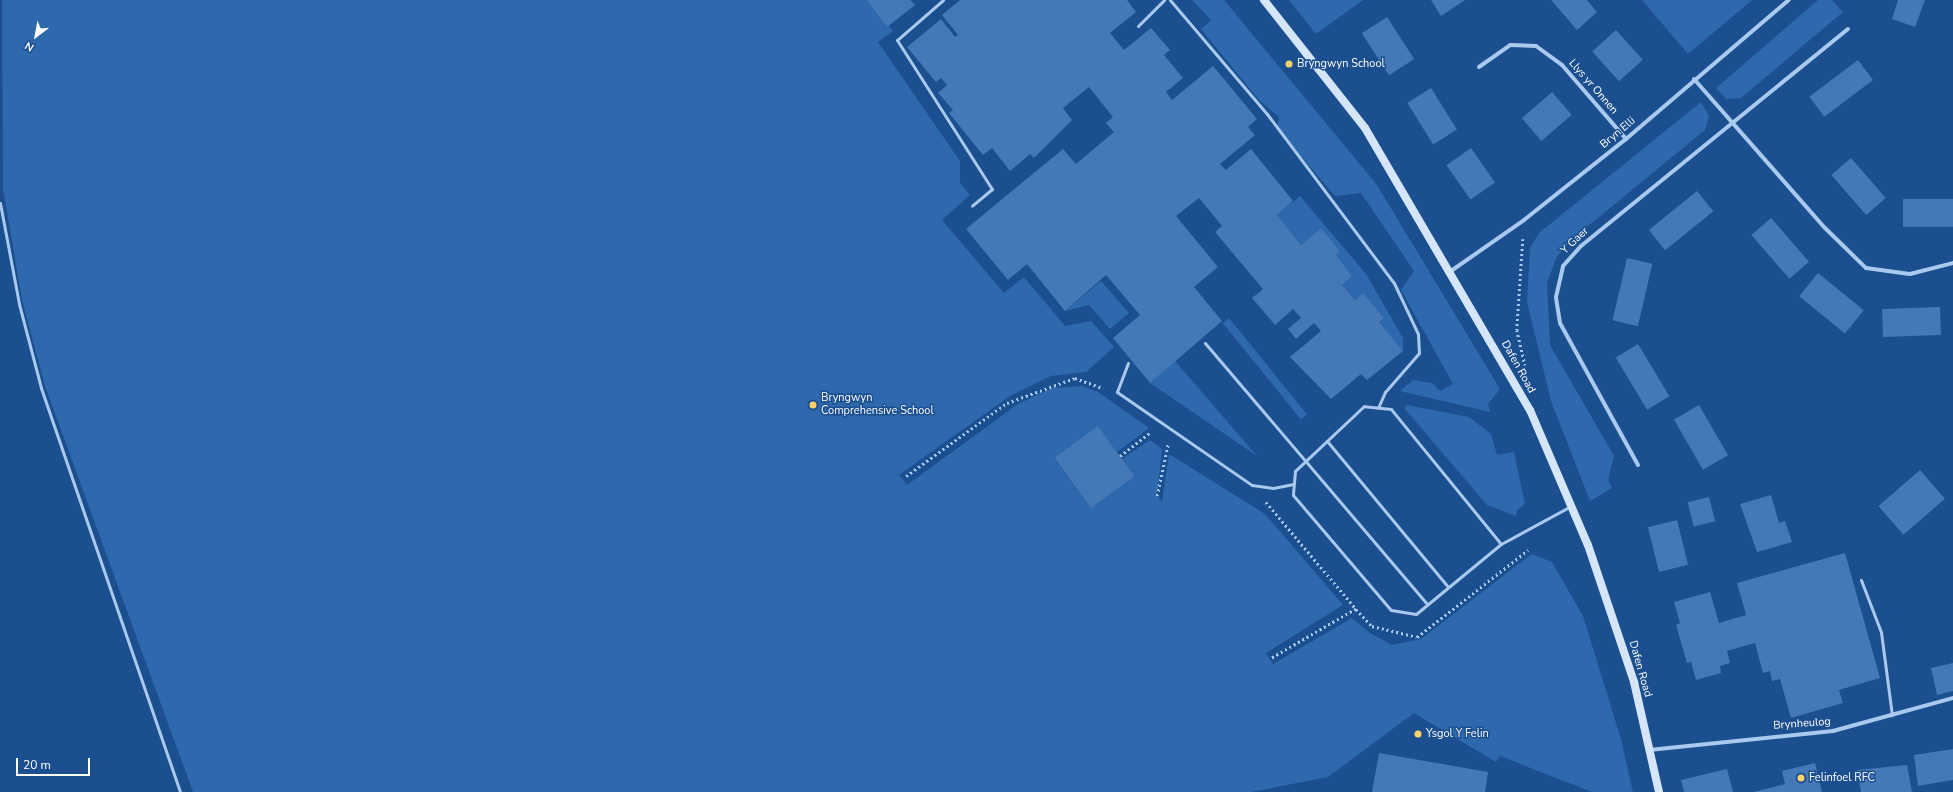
<!DOCTYPE html>
<style>
body{margin:0}
#map{position:relative;width:1953px;height:792px;overflow:hidden;background:#1b4f8f;font-family:"Nunito Sans",sans-serif}
div>[style]{position:absolute}
.green>*{inset:0;background:#2e69ad;transform-origin:0 0}
.building>*{inset:0;background:#4478b7;transform-origin:0 0}
.path>*{height:2.5px;margin-top:-1.25px;transform-origin:0;background:repeating-linear-gradient(90deg,#a9c9ee 0 2px,transparent 0 5px)}
.lane>*{height:3px;margin:-1.5px;padding:0 1.5px;transform-origin:1.5px;border-radius:1.5px;background:#a9c9ee}
.street>*{height:4px;margin:-2px;padding:0 2px;transform-origin:2px;border-radius:2px;background:#a9c9ee}
.secondary>*{height:8px;margin:-4px;padding:0 4px;transform-origin:4px;border-radius:4px;background:#d6e6fa}
.dots>*{width:11px;height:11px;translate:-50% -50%;box-sizing:border-box;border:2px solid #1b4f8f;border-radius:50%}
span{translate:-50% -50%;white-space:nowrap;text-align:center;line-height:1.15;-webkit-text-stroke:3px #1b4f8f;paint-order:stroke}
.poi-label{font-size:11px;color:#fff}
.left{translate:0 -50%;text-align:left}
.street-label{font-size:11px;color:#fff}
.north{position:absolute;left:16px;top:16px;width:40px;height:40px;-webkit-text-stroke:3px #1b4f8f;paint-order:stroke;rotate:212deg;font-size:11px;font-weight:700;line-height:16px;text-align:center;color:#fff}
.north::after{content:'';display:block;margin:auto;width:14px;height:18px;background:#fff;clip-path:polygon(50% 0,100% 100%,50% 72%,0 100%)}
.scale{position:absolute;left:16px;top:758px;width:74px;height:18px;box-sizing:border-box;border:2px solid #fff;border-top:0;padding-left:5px;font-size:12px;line-height:14px;white-space:nowrap;color:#fff;-webkit-text-stroke:3px #1b4f8f;paint-order:stroke}
</style>
<div id="map">
<div class="green">
<div style="clip-path:polygon(2px 0,867px 0,893px 31px,878px 42px,960px 161px,960px 183px,970px 195px,942px 220px,1004px 293px,1024px 277px,1065px 326px,1091px 321px,1114px 347px,1086px 372px,1051px 376px,1010px 396px,899px 475px,907px 485px,1018px 404px,1052px 388px,1082px 386px,1098px 392px,1149px 428px,1117px 452px,1098px 427px,1054px 458px,1090px 507px,1133px 476px,1122px 459px,1150px 440px,1162px 449px,1157px 496px,1162px 502px,1169px 454px,1265px 514px,1343px 605px,1266px 653px,1273px 664px,1352px 618px,1370px 633px,1392px 645px,1421px 639px,1532px 554px,1552px 562px,1583px 616px,1621px 739px,1633px 792px,1592px 792px,1500px 756px,1496px 762px,1414px 713px,1328px 777px,1251px 792px,193px 792px,45px 386px,22px 300px,3px 188px)"></div>
<div style="clip-path:polygon(1192px 0,1224px 0,1377px 185px,1500px 389px,1488px 404px,1490px 412px,1400px 391px,1413px 380px,1432px 383px,1440px 391px,1453px 384px,1401px 290px,1414px 271px,1361px 193px,1335px 196px,1277px 128px,1279px 117px,1259px 100px,1201px 29px,1211px 20px)"></div>
<div style="clip-path:polygon(1289px 0,1363px 0,1316px 34px)"></div>
<div style="clip-path:polygon(1642px 0,1752px 0,1688px 54px)"></div>
<div style="clip-path:polygon(1818px 0,1832px 0,1843px 12px,1741px 98px,1726px 99px,1716px 88px)"></div>
<div style="clip-path:polygon(1701px 102px,1709px 116px,1705px 130px,1571px 240px,1557px 256px,1547px 283px,1550px 345px,1614px 456px,1608px 480px,1612px 488px,1590px 501px,1551px 401px,1527px 302px,1530px 248px,1539px 233px)"></div>
<div style="clip-path:polygon(1300px 196px,1366px 274px,1403px 338px,1403px 351px,1379px 322px,1363px 293px,1355px 300px,1342px 285px,1352px 276px,1336px 255px,1340px 251px,1321px 228px,1301px 245px,1277px 215px)"></div>
<div style="clip-path:polygon(1101px 281px,1129px 313px,1110px 329px,1089px 305px,1065px 311px)"></div>
<div style="left:1229px;top:318px;width:124px;height:8px;rotate:51deg"></div>
<div style="clip-path:polygon(1175px 361px,1257px 456px,1150px 383px)"></div>
<div style="clip-path:polygon(1407px 405px,1469px 417px,1491px 434px,1497px 455px,1514px 452px,1525px 504px,1517px 510px,1516px 516px,1487px 505px,1404px 408px)"></div>
</div>
<div class="building">
<div style="clip-path:polygon(867px 0,910px 0,915px 5px,887px 27px)"></div>
<div style="clip-path:polygon(960px 0,1127px 0,1136px 12px,1110px 33px,1124px 50px,1151px 28px,1170px 50px,1164px 55px,1183px 78px,1166px 92px,1172px 100px,1213px 66px,1257px 119px,1248px 127px,1255px 135px,1220px 164px,1226px 170px,1251px 149px,1293px 201px,1277px 215px,1301px 245px,1321px 228px,1340px 251px,1336px 255px,1352px 276px,1342px 285px,1355px 300px,1363px 293px,1384px 318px,1379px 322px,1403px 351px,1367px 380px,1361px 374px,1331px 399px,1290px 357px,1321px 331px,1314px 323px,1296px 339px,1288px 329px,1301px 318px,1293px 309px,1275px 325px,1252px 298px,1263px 289px,1215px 232px,1222px 226px,1199px 198px,1176px 216px,1218px 267px,1194px 287px,1222px 321px,1150px 383px,1113px 338px,1140px 315px,1106px 275px,1065px 311px,1027px 264px,1008px 280px,966px 229px,1063px 149px,1076px 164px,1114px 132px,1106px 123px,1113px 117px,1089px 87px,1063px 108px,1072px 120px,1034px 158px,1030px 154px,1010px 171px,992px 148px,983px 155px,949px 113px,953px 110px,938px 93px,947px 85px,941px 78px,936px 82px,907px 47px,941px 19px,955px 37px,958px 35px,942px 15px)"></div>
<div style="clip-path:polygon(1431px 0,1465px 0,1441px 16px)"></div>
<div style="clip-path:polygon(1551px 0,1587px 0,1597px 12px,1577px 30px)"></div>
<div style="clip-path:polygon(1898px 0,1925px 0,1915px 27px,1892px 19px)"></div>
<div style="left:1387px;top:17px;width:50px;height:30px;rotate:57deg"></div>
<div style="left:1616px;top:30px;width:40px;height:32px;rotate:48deg"></div>
<div style="left:1858px;top:60px;width:25px;height:61px;rotate:53deg"></div>
<div style="left:1431px;top:88px;width:49px;height:28px;rotate:58deg"></div>
<div style="left:1552px;top:92px;width:30px;height:40px;rotate:49deg"></div>
<div style="left:1471px;top:148px;width:42px;height:30px;rotate:55deg"></div>
<div style="left:1851px;top:158px;width:53px;height:26px;rotate:49deg"></div>
<div style="left:1697px;top:191px;width:26px;height:62px;rotate:51deg"></div>
<div style="left:1953px;top:199px;width:28px;height:50px;rotate:90deg"></div>
<div style="left:1771px;top:218px;width:58px;height:26px;rotate:49deg"></div>
<div style="left:1627px;top:258px;width:26px;height:64px;rotate:13deg"></div>
<div style="left:1818px;top:273px;width:59px;height:30px;rotate:39deg"></div>
<div style="left:1940px;top:307px;width:28px;height:58px;rotate:88deg"></div>
<div style="left:1638px;top:344px;width:61px;height:26px;rotate:59deg"></div>
<div style="left:1699px;top:405px;width:58px;height:29px;rotate:60deg"></div>
<div style="left:1098px;top:426px;width:62px;height:54px;rotate:54deg"></div>
<div style="left:1920px;top:470px;width:38px;height:55px;rotate:49deg"></div>
<div style="clip-path:polygon(1771px 495px,1779px 523px,1785px 521px,1792px 542px,1757px 552px,1740px 504px)"></div>
<div style="left:1709px;top:497px;width:25px;height:22px;rotate:76deg"></div>
<div style="left:1677px;top:520px;width:46px;height:30px;rotate:76deg"></div>
<div style="clip-path:polygon(1845px 553px,1880px 678px,1839px 690px,1843px 703px,1791px 718px,1780px 679px,1772px 681px,1770px 671px,1763px 673px,1755px 643px,1727px 651px,1730px 663px,1720px 666px,1721px 673px,1696px 680px,1691px 662px,1687px 663px,1676px 625px,1680px 623px,1674px 602px,1710px 592px,1719px 623px,1746px 615px,1737px 583px)"></div>
<div style="clip-path:polygon(1953px 663px,1953px 691px,1937px 695px,1931px 668px)"></div>
<div style="clip-path:polygon(1953px 749px,1953px 780px,1918px 786px,1914px 755px)"></div>
<div style="clip-path:polygon(1379px 753px,1488px 772px,1485px 792px,1372px 792px)"></div>
<div style="clip-path:polygon(1815px 763px,1822px 792px,1754px 792px,1785px 784px,1782px 771px)"></div>
<div style="clip-path:polygon(1907px 765px,1912px 792px,1861px 792px,1857px 770px)"></div>
<div style="clip-path:polygon(1727px 769px,1733px 792px,1684px 792px,1681px 780px)"></div>
</div>
<div class="path">
<div style="left:1523px;top:239px;width:91px;rotate:93.8deg"></div>
<div style="left:1517px;top:330px;width:36px;rotate:77deg"></div>
<div style="left:1120px;top:456px;width:39px;rotate:-38deg"></div>
<div style="left:906px;top:476px;width:125px;rotate:-35.9deg"></div>
<div style="left:1007px;top:403px;width:72px;rotate:-20.2deg"></div>
<div style="left:1075px;top:378px;width:30px;rotate:20deg"></div>
<div style="left:1157px;top:496px;width:53px;rotate:-78.1deg"></div>
<div style="left:1266px;top:502px;width:140px;rotate:49.9deg"></div>
<div style="left:1356px;top:609px;width:99px;rotate:149.8deg"></div>
<div style="left:1356px;top:609px;width:23px;rotate:47deg"></div>
<div style="left:1372px;top:626px;width:46px;rotate:13.7deg"></div>
<div style="left:1417px;top:637px;width:141px;rotate:-38.1deg"></div>
</div>
<div class="lane">
<div style="left:943px;top:0;width:61px;rotate:139deg"></div>
<div style="left:897px;top:40px;width:177px;rotate:57.5deg"></div>
<div style="left:992px;top:189px;width:26px;rotate:140deg"></div>
<div style="left:1170px;top:0;width:150px;rotate:49.6deg"></div>
<div style="left:1267px;top:114px;width:211px;rotate:53.1deg"></div>
<div style="left:1394px;top:283px;width:56px;rotate:64.8deg"></div>
<div style="left:1418px;top:334px;width:19px;rotate:87deg"></div>
<div style="left:1419px;top:353px;width:52px;rotate:131.1deg"></div>
<div style="left:1385px;top:392px;width:17px;rotate:114deg"></div>
<div style="left:1138px;top:26px;width:37px;rotate:-45deg"></div>
<div style="left:0;top:203px;width:103px;rotate:79.3deg"></div>
<div style="left:19px;top:304px;width:87px;rotate:75.3deg"></div>
<div style="left:41px;top:388px;width:427px;rotate:71deg"></div>
<div style="left:1205px;top:343px;width:343px;rotate:49.6deg"></div>
<div style="left:1128px;top:363px;width:31px;rotate:111deg"></div>
<div style="left:1117px;top:392px;width:164px;rotate:34.6deg"></div>
<div style="left:1252px;top:485px;width:21px;rotate:8deg"></div>
<div style="left:1273px;top:488px;width:21px;rotate:-11deg"></div>
<div style="left:1327px;top:441px;width:190px;rotate:50.3deg"></div>
<div style="left:1501px;top:544px;width:174px;rotate:-129.2deg"></div>
<div style="left:1391px;top:409px;width:27px;rotate:-174deg"></div>
<div style="left:1364px;top:406px;width:95px;rotate:136.7deg"></div>
<div style="left:1295px;top:471px;width:24px;rotate:95deg"></div>
<div style="left:1293px;top:495px;width:151px;rotate:49.6deg"></div>
<div style="left:1391px;top:610px;width:25px;rotate:9deg"></div>
<div style="left:1416px;top:614px;width:110px;rotate:-39.5deg"></div>
<div style="left:1501px;top:544px;width:80px;rotate:-28.5deg"></div>
<div style="left:1861px;top:580px;width:56px;rotate:69deg"></div>
<div style="left:1881px;top:632px;width:84px;rotate:82.5deg"></div>
</div>
<div class="street">
<div style="left:1479px;top:67px;width:38px;rotate:-35deg"></div>
<div style="left:1510px;top:45px;width:26px;rotate:2deg"></div>
<div style="left:1536px;top:46px;width:32px;rotate:36deg"></div>
<div style="left:1562px;top:65px;width:98px;rotate:49.1deg"></div>
<div style="left:1694px;top:79px;width:198px;rotate:48.7deg"></div>
<div style="left:1825px;top:228px;width:57px;rotate:44.3deg"></div>
<div style="left:1866px;top:268px;width:44px;rotate:7.8deg"></div>
<div style="left:1910px;top:274px;width:44px;rotate:-14.3deg"></div>
<div style="left:1451px;top:271px;width:89px;rotate:-34.9deg"></div>
<div style="left:1524px;top:220px;width:130px;rotate:-38.5deg"></div>
<div style="left:1626px;top:139px;width:214px;rotate:-40.5deg"></div>
<div style="left:1638px;top:465px;width:162px;rotate:-118.8deg"></div>
<div style="left:1560px;top:323px;width:26px;rotate:-99deg"></div>
<div style="left:1556px;top:297px;width:32px;rotate:-77deg"></div>
<div style="left:1563px;top:266px;width:27px;rotate:-48deg"></div>
<div style="left:1581px;top:246px;width:344px;rotate:-39.1deg"></div>
<div style="left:1649px;top:750px;width:185px;rotate:-5.9deg"></div>
<div style="left:1833px;top:731px;width:124px;rotate:-15.4deg"></div>
</div>
<div class="secondary">
<div style="left:1264px;top:0;width:163px;rotate:51.7deg"></div>
<div style="left:1365px;top:128px;width:327px;rotate:59.7deg"></div>
<div style="left:1530px;top:410px;width:147px;rotate:66.8deg"></div>
<div style="left:1588px;top:545px;width:145px;rotate:71.4deg"></div>
<div style="left:1634px;top:682px;width:113px;rotate:77.2deg"></div>
</div>
<div class="dots">
<div style="left:1289px;top:64px;background:#ffd166"></div>
<div style="left:813px;top:405px;background:#ffd166"></div>
<div style="left:1418px;top:734px;background:#ffd166"></div>
<div style="left:1801px;top:778px;background:#ffd166"></div>
</div>
<div class="poi-label">
<span class="left" style="left:1297px;top:64px">Bryngwyn School</span>
<span class="left" style="left:821px;top:405px">Bryngwyn<br>Comprehensive School</span>
<span class="left" style="left:1426px;top:734px">Ysgol Y Felin</span>
<span class="left" style="left:1809px;top:778px">Felinfoel RFC</span>
</div>
<div class="street-label">
<span style="left:1593px;top:87px;rotate:49deg">Llys yr Onnen</span>
<span style="left:1618px;top:133px;rotate:-40deg">Bryn Elli</span>
<span style="left:1575px;top:241px;rotate:-44deg">Y Gaer</span>
<span style="left:1518px;top:367px;rotate:61deg">Dafen Road</span>
<span style="left:1640px;top:669px;rotate:74deg">Dafen Road</span>
<span style="left:1802px;top:724px;rotate:-4deg">Brynheulog</span>
</div>
<div class="north">N</div>
<div class="scale">20 m</div>
</div>
